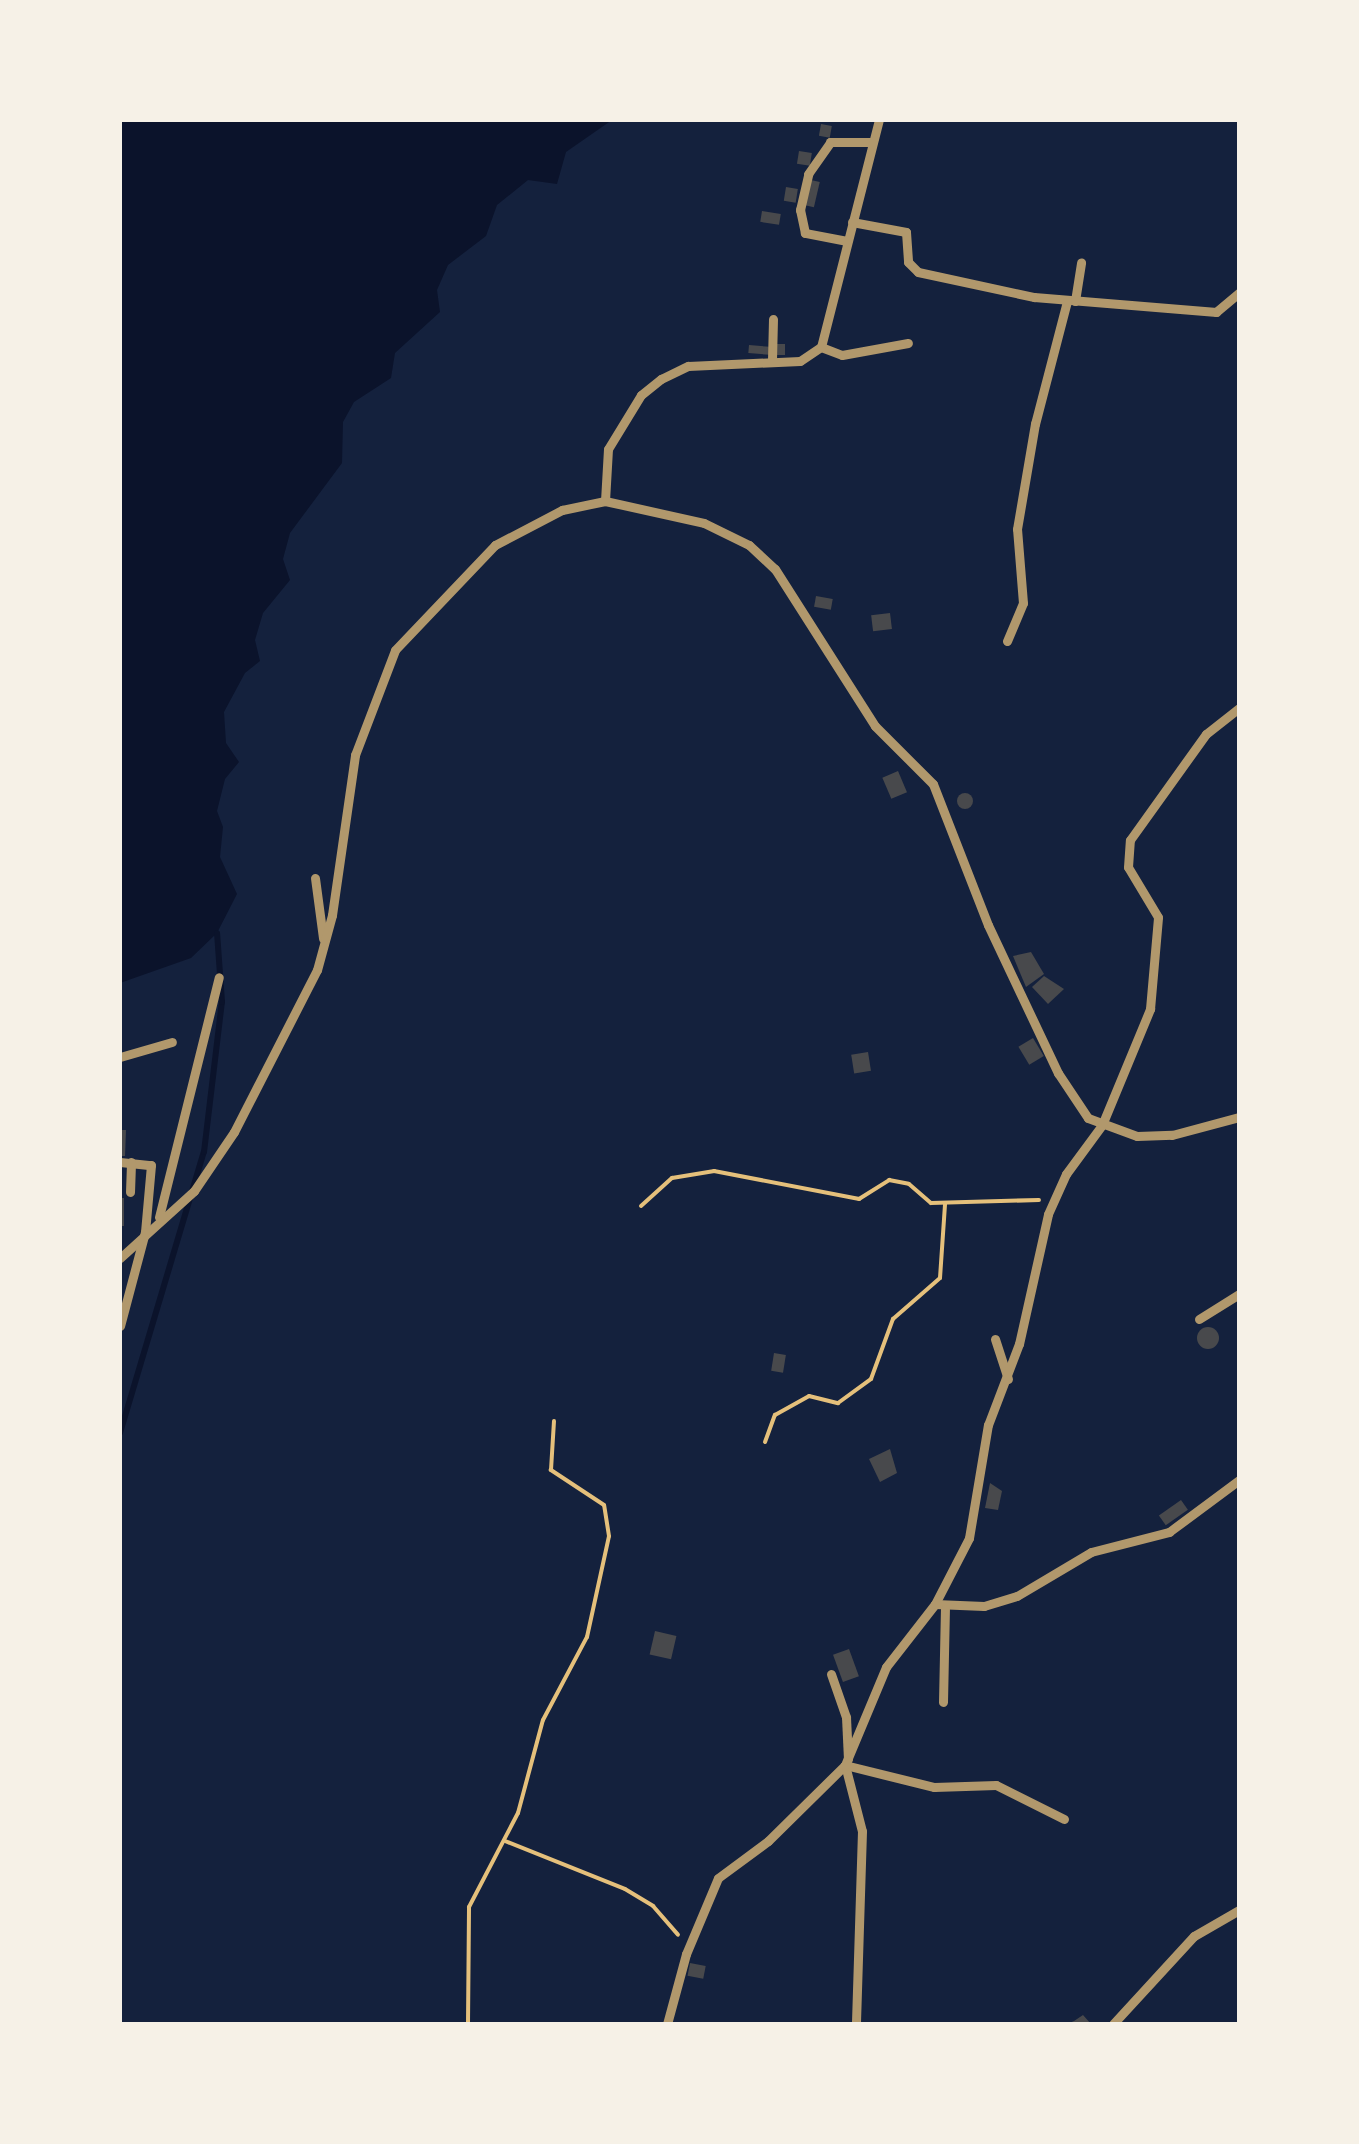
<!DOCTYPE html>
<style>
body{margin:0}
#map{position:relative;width:1359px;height:2144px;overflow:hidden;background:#14213d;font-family:"DM Sans",sans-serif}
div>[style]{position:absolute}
.water>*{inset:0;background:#0b132b}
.stream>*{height:6px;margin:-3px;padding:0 3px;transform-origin:3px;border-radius:3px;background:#0b132b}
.building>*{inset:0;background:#48494c;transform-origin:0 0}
.round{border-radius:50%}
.path>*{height:4px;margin:-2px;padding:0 2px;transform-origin:2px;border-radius:2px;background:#e5c07b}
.minor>*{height:9px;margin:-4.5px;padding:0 4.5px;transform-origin:4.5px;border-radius:4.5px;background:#b1986c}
span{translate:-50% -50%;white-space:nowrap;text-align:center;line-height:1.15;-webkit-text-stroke:9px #f6f1e7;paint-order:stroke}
.frame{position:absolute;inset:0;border:122px solid #f6f1e7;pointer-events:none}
</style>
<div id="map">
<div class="water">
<div style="clip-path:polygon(120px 120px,612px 120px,566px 152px,557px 184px,528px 180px,497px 205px,486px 236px,448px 265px,437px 290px,440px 312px,395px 353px,391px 378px,354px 402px,343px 422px,342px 463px,290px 533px,283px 559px,290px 580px,263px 613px,255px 640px,260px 661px,245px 673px,224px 712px,226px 743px,239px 762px,225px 779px,217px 811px,223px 827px,220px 857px,237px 894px,217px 933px,191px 958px,120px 983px)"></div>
</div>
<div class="stream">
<div style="left:120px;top:1433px;width:293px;rotate:-73.4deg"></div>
<div style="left:204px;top:1152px;width:151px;rotate:-83.2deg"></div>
<div style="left:222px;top:1002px;width:69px;rotate:-94.1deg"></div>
</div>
<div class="building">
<div style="left:821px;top:124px;width:11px;height:12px;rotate:10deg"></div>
<div style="left:799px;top:151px;width:13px;height:13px;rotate:9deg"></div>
<div style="left:811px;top:180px;width:9px;height:26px;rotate:13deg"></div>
<div style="left:786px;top:187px;width:12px;height:14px;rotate:9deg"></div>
<div style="left:762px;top:211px;width:19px;height:11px;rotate:9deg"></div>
<div style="left:777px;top:344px;width:8px;height:11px"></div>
<div style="left:749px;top:345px;width:21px;height:8px;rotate:5deg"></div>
<div style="left:816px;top:596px;width:17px;height:11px;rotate:10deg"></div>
<div style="left:890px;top:613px;width:16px;height:19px;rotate:83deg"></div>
<div style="left:898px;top:771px;width:23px;height:17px;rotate:67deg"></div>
<div class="round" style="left:957px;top:793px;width:16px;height:16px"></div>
<div style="clip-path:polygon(1031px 952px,1044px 974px,1026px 987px,1013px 956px)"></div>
<div style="clip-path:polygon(1044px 976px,1064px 989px,1048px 1004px,1032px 987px)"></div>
<div style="left:1033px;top:1038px;width:21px;height:17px;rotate:59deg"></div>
<div style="left:868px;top:1052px;width:19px;height:17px;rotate:81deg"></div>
<div style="clip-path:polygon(120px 1130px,126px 1130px,125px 1156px,120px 1156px)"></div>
<div style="left:124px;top:1198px;width:28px;height:4px;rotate:90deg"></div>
<div class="round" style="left:1197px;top:1327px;width:22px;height:22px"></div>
<div style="left:774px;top:1353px;width:12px;height:18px;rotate:9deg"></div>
<div style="clip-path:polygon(890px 1449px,897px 1473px,880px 1482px,869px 1459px)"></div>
<div style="clip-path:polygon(990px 1483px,1002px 1491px,998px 1510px,985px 1508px)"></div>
<div style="left:1181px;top:1500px;width:12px;height:27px;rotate:55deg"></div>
<div style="left:655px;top:1631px;width:22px;height:24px;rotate:13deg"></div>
<div style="left:849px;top:1649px;width:29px;height:17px;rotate:70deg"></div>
<div style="left:690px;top:1963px;width:16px;height:13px;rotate:11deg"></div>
<div style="clip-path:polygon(1083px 2015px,1091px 2024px,1067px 2024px,1074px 2021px)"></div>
</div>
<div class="path">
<div style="left:641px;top:1206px;width:42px;rotate:-42.1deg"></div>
<div style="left:672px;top:1178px;width:43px;rotate:-9.5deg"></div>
<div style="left:714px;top:1171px;width:148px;rotate:10.9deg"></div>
<div style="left:859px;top:1199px;width:36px;rotate:-32deg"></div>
<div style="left:889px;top:1180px;width:20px;rotate:11deg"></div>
<div style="left:909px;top:1184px;width:29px;rotate:41deg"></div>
<div style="left:931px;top:1203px;width:108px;rotate:-1.6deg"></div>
<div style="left:765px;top:1442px;width:29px;rotate:-70deg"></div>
<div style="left:775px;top:1415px;width:39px;rotate:-29deg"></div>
<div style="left:809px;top:1396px;width:30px;rotate:14deg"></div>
<div style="left:838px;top:1403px;width:41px;rotate:-36deg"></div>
<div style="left:871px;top:1379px;width:64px;rotate:-69.9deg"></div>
<div style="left:893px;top:1319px;width:62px;rotate:-41.1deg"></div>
<div style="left:940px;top:1278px;width:74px;rotate:-86.1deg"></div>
<div style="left:505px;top:1841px;width:129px;rotate:21.8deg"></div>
<div style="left:625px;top:1889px;width:33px;rotate:31deg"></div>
<div style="left:653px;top:1906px;width:38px;rotate:49deg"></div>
<div style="left:468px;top:2024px;width:117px;rotate:-89.5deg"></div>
<div style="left:469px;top:1907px;width:106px;rotate:-62.5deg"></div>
<div style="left:518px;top:1813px;width:96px;rotate:-75deg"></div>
<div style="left:543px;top:1720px;width:94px;rotate:-62.1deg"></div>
<div style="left:587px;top:1637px;width:103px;rotate:-77.7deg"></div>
<div style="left:609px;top:1536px;width:31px;rotate:-99deg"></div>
<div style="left:604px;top:1505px;width:64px;rotate:-146.6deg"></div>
<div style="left:551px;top:1470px;width:49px;rotate:-86.5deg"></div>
</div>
<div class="minor">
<div style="left:852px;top:222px;width:55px;rotate:10.5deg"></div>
<div style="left:906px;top:232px;width:30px;rotate:86deg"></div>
<div style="left:908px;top:262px;width:14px;rotate:45deg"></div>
<div style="left:918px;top:272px;width:119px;rotate:12.2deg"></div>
<div style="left:1034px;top:297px;width:183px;rotate:4.7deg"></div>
<div style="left:1216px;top:312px;width:30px;rotate:-40deg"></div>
<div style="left:847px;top:241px;width:43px;rotate:-169.2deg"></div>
<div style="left:805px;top:233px;width:24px;rotate:-102deg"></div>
<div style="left:800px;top:210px;width:37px;rotate:-77deg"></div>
<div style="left:808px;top:174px;width:39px;rotate:-55deg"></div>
<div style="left:830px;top:142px;width:41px"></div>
<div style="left:1075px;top:301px;width:39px;rotate:-81deg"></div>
<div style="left:821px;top:347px;width:22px;rotate:21deg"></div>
<div style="left:842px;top:355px;width:67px;rotate:-10.3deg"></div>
<div style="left:772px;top:360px;width:41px;rotate:-88.6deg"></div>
<div style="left:605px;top:501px;width:52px;rotate:-86.7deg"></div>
<div style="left:608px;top:449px;width:63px;rotate:-58.6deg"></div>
<div style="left:641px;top:395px;width:26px;rotate:-39deg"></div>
<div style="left:661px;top:379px;width:30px;rotate:-26deg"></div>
<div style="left:688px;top:366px;width:112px;rotate:-2.6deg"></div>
<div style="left:800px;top:361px;width:25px;rotate:-34deg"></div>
<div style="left:821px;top:347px;width:234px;rotate:-75.7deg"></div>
<div style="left:1007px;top:641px;width:41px;rotate:-67.2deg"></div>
<div style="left:1023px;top:603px;width:74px;rotate:-94.6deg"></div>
<div style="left:1017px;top:529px;width:107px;rotate:-80.3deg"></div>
<div style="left:1035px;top:424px;width:127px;rotate:-75.4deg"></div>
<div style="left:315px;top:878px;width:61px;rotate:82.4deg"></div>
<div style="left:120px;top:1057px;width:54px;rotate:-16.1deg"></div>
<div style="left:120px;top:1162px;width:31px;rotate:6deg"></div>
<div style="left:151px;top:1165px;width:67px;rotate:95.1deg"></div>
<div style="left:145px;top:1232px;width:97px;rotate:104.9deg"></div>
<div style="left:130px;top:1192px;width:30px;rotate:-88deg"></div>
<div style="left:159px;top:1217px;width:247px;rotate:-76deg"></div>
<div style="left:120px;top:1258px;width:100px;rotate:-42.2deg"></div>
<div style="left:194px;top:1191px;width:71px;rotate:-55.9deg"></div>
<div style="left:234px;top:1132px;width:182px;rotate:-62.9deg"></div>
<div style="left:317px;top:970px;width:57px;rotate:-74.7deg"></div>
<div style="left:332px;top:915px;width:162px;rotate:-81.8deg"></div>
<div style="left:355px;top:755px;width:112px;rotate:-69.1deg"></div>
<div style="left:395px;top:650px;width:145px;rotate:-46.4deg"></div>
<div style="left:495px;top:545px;width:76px;rotate:-27.6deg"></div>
<div style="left:562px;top:510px;width:44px;rotate:-11.8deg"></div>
<div style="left:605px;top:501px;width:101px;rotate:12.5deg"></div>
<div style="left:704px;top:523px;width:50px;rotate:26.1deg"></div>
<div style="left:749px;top:545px;width:35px;rotate:43deg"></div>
<div style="left:775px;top:569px;width:186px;rotate:57.5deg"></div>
<div style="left:875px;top:726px;width:82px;rotate:45deg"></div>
<div style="left:933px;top:784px;width:151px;rotate:68.7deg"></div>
<div style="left:988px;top:925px;width:164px;rotate:64.7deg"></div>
<div style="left:1058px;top:1073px;width:54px;rotate:56.3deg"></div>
<div style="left:1088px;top:1118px;width:52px;rotate:20.2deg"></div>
<div style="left:1137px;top:1136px;width:35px;rotate:-2deg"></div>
<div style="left:1172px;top:1135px;width:69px;rotate:-15deg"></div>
<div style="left:1199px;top:1319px;width:47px;rotate:-32deg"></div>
<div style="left:995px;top:1339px;width:42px;rotate:72deg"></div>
<div style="left:935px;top:1604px;width:49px;rotate:2.3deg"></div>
<div style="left:984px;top:1606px;width:34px;rotate:-17deg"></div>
<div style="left:1017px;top:1596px;width:86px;rotate:-30.7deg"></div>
<div style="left:1091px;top:1552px;width:81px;rotate:-14.4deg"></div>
<div style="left:1169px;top:1532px;width:87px;rotate:-36.6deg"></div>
<div style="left:831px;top:1674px;width:46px;rotate:70.8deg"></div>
<div style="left:846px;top:1717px;width:42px;rotate:87.3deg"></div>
<div style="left:943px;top:1702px;width:93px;rotate:-88.8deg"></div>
<div style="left:845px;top:1765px;width:68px;rotate:75.6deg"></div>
<div style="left:862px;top:1831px;width:193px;rotate:91.8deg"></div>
<div style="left:845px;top:1765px;width:92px;rotate:13.9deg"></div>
<div style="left:934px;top:1787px;width:62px;rotate:-1.8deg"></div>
<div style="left:996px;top:1785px;width:76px;rotate:26.6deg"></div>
<div style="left:667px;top:2024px;width:73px;rotate:-74.8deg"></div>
<div style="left:686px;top:1954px;width:82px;rotate:-67.2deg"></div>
<div style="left:718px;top:1878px;width:62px;rotate:-36.5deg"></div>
<div style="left:768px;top:1841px;width:108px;rotate:-44.6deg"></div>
<div style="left:845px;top:1765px;width:106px;rotate:-67.3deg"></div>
<div style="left:886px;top:1667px;width:80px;rotate:-52.1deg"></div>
<div style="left:935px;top:1604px;width:74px;rotate:-62.7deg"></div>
<div style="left:969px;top:1538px;width:115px;rotate:-80.5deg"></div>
<div style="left:988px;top:1425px;width:87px;rotate:-69.1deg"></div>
<div style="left:1019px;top:1344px;width:133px;rotate:-77.4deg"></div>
<div style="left:1048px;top:1214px;width:44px;rotate:-65.8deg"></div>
<div style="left:1066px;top:1174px;width:61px;rotate:-53.7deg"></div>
<div style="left:1102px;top:1125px;width:126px;rotate:-67.5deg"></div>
<div style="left:1150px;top:1009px;width:92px;rotate:-85deg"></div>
<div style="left:1158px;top:917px;width:58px;rotate:-121deg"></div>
<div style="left:1128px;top:867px;width:27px;rotate:-86deg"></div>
<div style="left:1130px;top:840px;width:130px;rotate:-54.4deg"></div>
<div style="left:1206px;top:734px;width:42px;rotate:-38.2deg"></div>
<div style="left:1113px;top:2024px;width:120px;rotate:-47.4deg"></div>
<div style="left:1194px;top:1936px;width:52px;rotate:-30deg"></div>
</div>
<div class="frame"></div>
</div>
